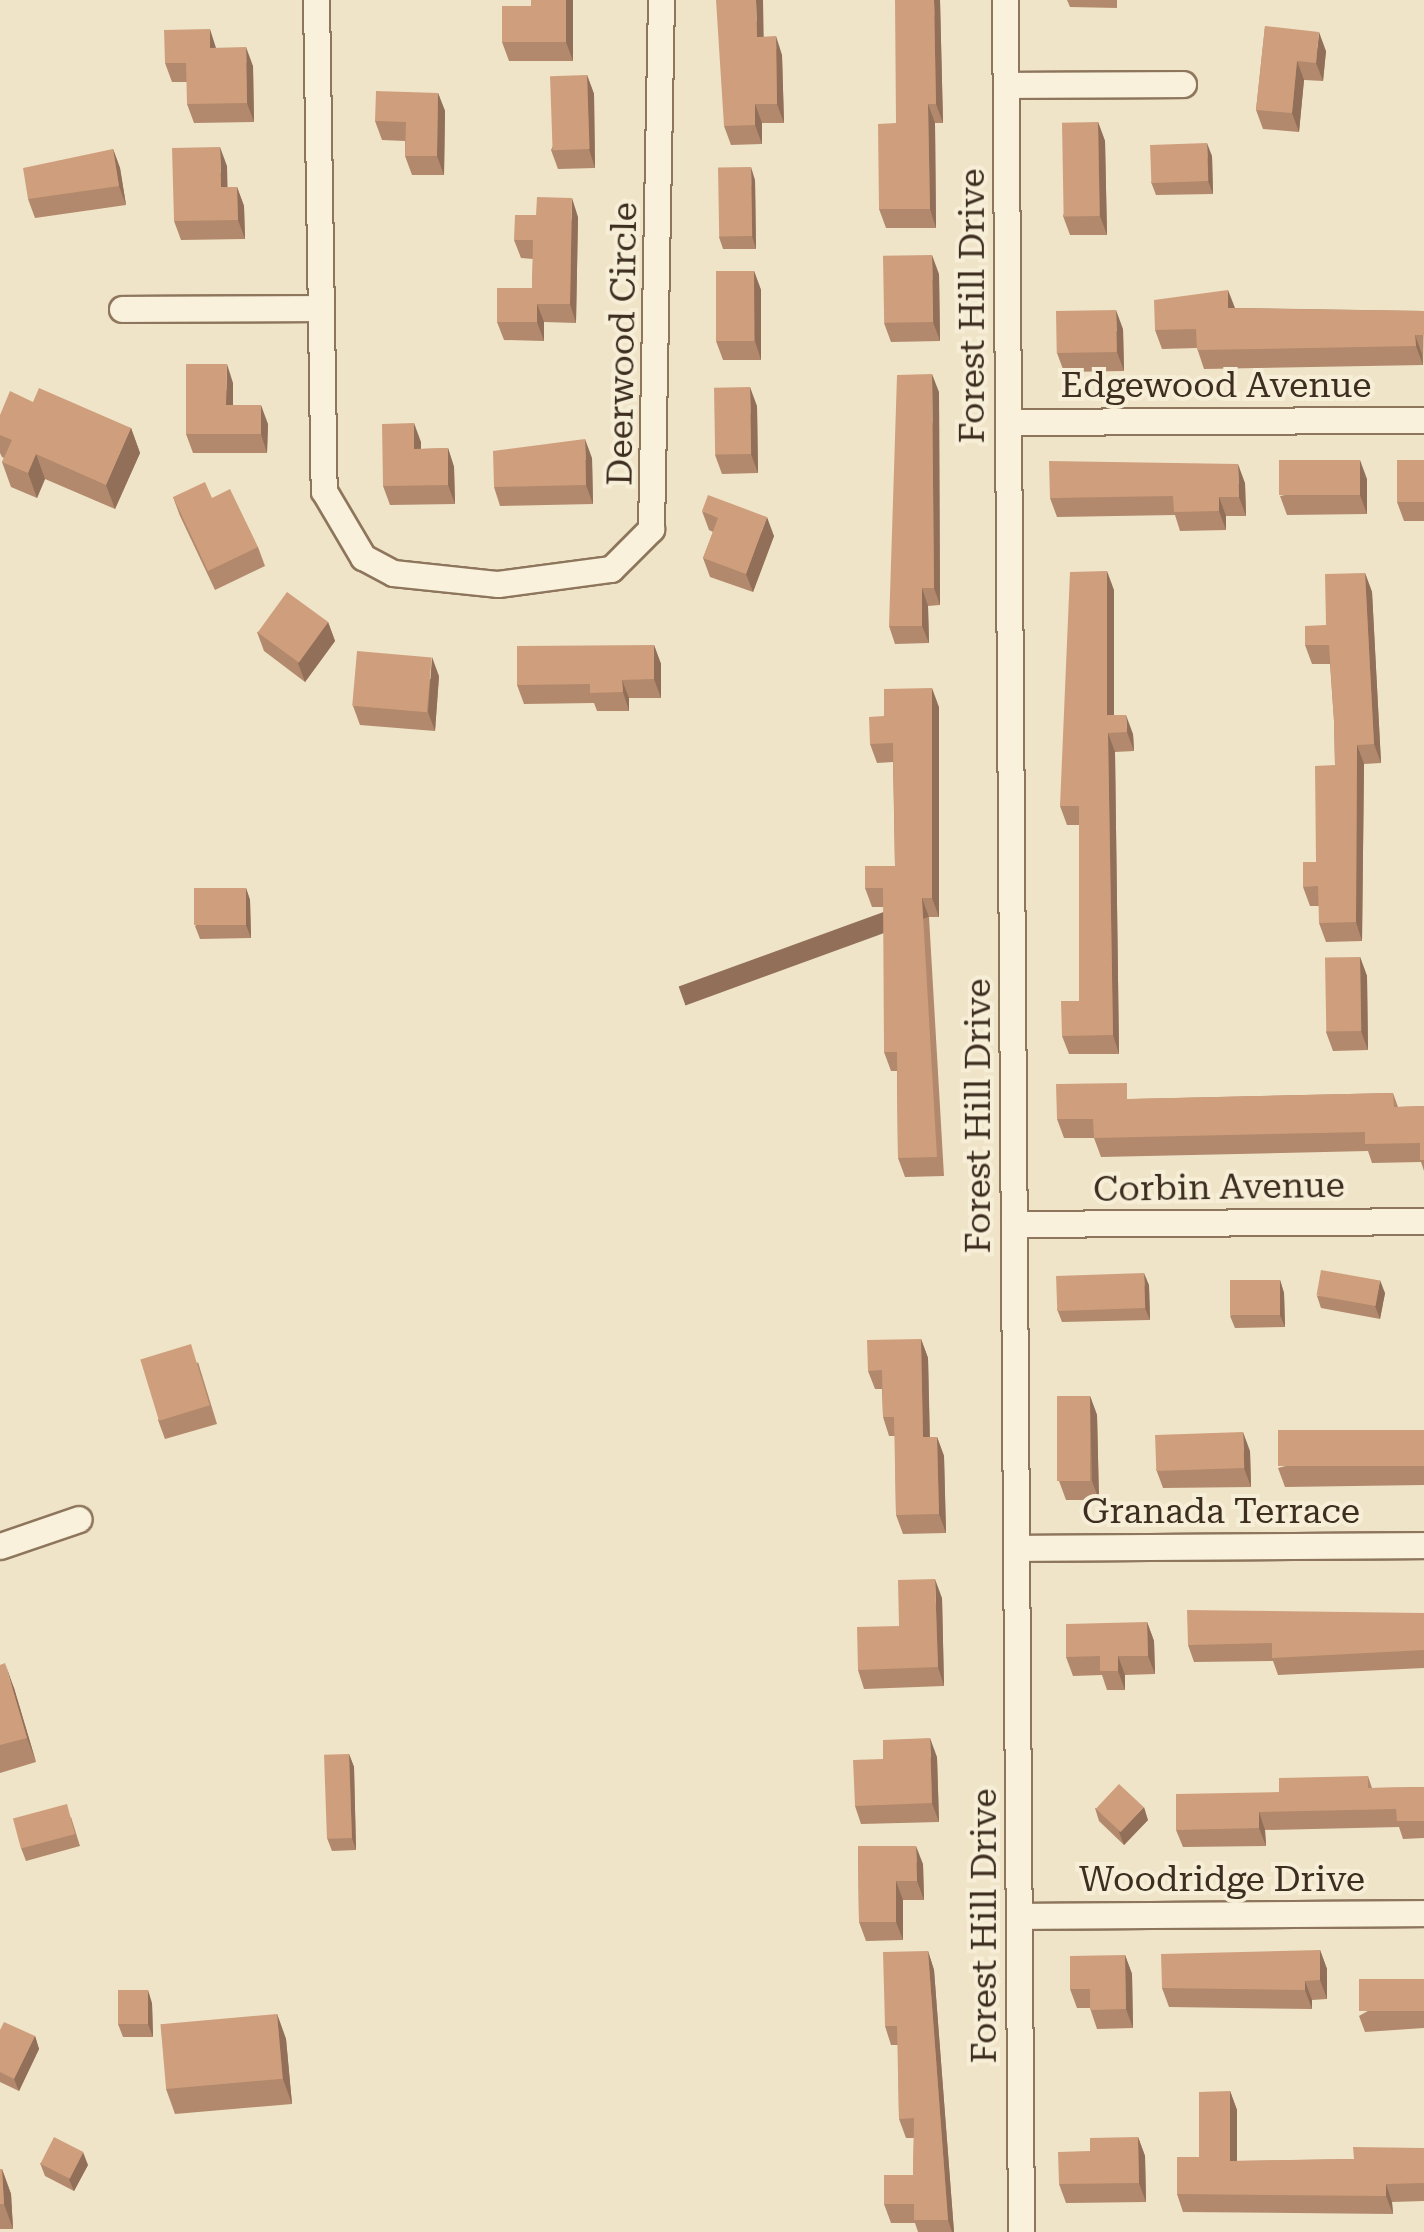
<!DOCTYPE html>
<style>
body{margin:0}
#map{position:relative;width:1424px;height:2232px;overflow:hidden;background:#f0e4c8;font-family:"Roboto Serif",serif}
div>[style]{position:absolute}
.roads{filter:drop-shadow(2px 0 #8d765c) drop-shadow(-2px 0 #8d765c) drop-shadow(0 2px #8d765c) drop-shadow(0 -2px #8d765c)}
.minor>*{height:25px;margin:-12.5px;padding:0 12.5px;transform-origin:12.5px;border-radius:12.5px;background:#faf1dc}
.wall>*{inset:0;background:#b2896c}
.shaded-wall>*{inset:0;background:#916f58;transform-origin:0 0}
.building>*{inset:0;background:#cf9f7d;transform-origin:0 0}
span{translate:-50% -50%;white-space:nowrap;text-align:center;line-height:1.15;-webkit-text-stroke:8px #f7eed8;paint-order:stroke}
.street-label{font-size:35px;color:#3d2e20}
</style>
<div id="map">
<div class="roads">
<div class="minor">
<div style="left:316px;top:0;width:491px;rotate:89.1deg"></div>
<div style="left:324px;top:491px;width:77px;rotate:59.4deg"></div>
<div style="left:363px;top:557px;width:34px;rotate:28deg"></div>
<div style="left:393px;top:573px;width:106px;rotate:6deg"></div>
<div style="left:498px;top:584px;width:114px;rotate:-7.6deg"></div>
<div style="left:611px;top:569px;width:57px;rotate:-45deg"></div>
<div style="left:651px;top:529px;width:529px;rotate:-88.92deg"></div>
<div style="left:1005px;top:0;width:2232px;rotate:89.59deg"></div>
<div style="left:1007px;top:85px;width:176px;rotate:-0.3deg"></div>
<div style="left:122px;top:309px;width:196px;rotate:-0.3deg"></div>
<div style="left:1008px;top:422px;width:416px;rotate:-0.3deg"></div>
<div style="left:1014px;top:1224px;width:410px;rotate:-0.4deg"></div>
<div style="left:0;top:1546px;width:83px;rotate:-18.9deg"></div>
<div style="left:1018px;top:1548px;width:406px;rotate:-0.4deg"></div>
<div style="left:1021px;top:1916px;width:403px;rotate:-0.4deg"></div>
</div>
</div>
<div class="wall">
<div style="clip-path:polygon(531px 0,573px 0,573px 61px,509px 61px,502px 42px,531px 6px)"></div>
<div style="clip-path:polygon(763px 0,763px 36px,782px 55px,784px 123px,762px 123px,762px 144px,731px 145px,724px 126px)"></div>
<div style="clip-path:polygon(940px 0,943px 123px,935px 123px,936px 228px,886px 228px,879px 209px,896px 123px)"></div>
<div style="clip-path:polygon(1067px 0,1117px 0,1117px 8px,1070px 7px)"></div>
<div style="clip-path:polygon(1265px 26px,1326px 51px,1323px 81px,1304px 80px,1299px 132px,1263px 129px,1256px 110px)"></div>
<div style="clip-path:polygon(216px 48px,253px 66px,254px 122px,194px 123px,187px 104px,187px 82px,172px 82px,165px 63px)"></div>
<div style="clip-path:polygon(587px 75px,594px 94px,595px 168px,558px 169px,551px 150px)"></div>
<div style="clip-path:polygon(438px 93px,445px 111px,444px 175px,412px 175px,405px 156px,405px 141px,382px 140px,375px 121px)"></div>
<div style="clip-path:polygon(1098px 122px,1105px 141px,1107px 235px,1070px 235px,1063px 216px)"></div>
<div style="clip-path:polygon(113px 149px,120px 168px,126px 205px,35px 218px,28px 199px)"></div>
<div style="clip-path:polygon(1212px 156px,1213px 194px,1156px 195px,1151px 182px)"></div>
<div style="clip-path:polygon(227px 166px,227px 187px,237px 187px,244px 206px,245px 239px,181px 240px,174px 221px)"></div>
<div style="clip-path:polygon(755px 180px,756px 249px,723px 249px,719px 237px)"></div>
<div style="clip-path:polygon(578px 217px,576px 323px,544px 322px,544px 341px,504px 340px,497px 322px,532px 288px,533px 259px,521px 258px,514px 240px)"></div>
<div style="clip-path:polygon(754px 271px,761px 290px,761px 360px,723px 360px,716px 341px)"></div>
<div style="clip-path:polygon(939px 274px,940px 341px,891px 342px,884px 323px)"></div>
<div style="clip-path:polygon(1235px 308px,1424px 311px,1423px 365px,1204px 369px,1197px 348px,1162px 349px,1155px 330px)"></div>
<div style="clip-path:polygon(1123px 329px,1124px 371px,1064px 372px,1057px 353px)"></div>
<div style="clip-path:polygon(233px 383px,233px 405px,268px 424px,267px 453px,193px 453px,186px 434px)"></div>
<div style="clip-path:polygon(939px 392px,940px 605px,928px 606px,929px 643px,895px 644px,889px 626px)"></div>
<div style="clip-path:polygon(33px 402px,131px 428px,140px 453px,115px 509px,45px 479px,37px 498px,11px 487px,2px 462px,4px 458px,2px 457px,0 453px,0 415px)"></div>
<div style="clip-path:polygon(757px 406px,758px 473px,722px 474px,715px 455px)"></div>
<div style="clip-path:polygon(421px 442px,421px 449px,448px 448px,454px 467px,455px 504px,390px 505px,383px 486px)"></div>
<div style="clip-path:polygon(592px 458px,593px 504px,500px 506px,494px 487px)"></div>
<div style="clip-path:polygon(1424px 460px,1424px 521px,1404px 521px,1397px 502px)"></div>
<div style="clip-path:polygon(1367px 479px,1367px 514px,1287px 515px,1280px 496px)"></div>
<div style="clip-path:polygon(1245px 483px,1246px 516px,1226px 516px,1226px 530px,1180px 531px,1175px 515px,1057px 517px,1050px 498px)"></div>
<div style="clip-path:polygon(173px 497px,212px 498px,258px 547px,265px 566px,215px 590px,180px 516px)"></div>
<div style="clip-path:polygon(702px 511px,774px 536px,753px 592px,710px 577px,703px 558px,713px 532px,709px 530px)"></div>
<div style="clip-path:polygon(1365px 573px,1372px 592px,1381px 763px,1364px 764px,1362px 941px,1326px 942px,1319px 923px,1319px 906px,1310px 906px,1303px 887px,1316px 862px,1335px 765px,1334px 721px,1330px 664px,1312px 664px,1305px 645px,1326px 625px)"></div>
<div style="clip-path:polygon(1114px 590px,1114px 715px,1133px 734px,1134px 751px,1115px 752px,1119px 1054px,1069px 1054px,1062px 1036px,1079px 1001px,1079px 825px,1067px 825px,1060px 806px)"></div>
<div style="clip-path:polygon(328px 622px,335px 641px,305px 682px,264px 651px,257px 632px)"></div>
<div style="clip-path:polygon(654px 645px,661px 664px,661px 698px,629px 698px,629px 711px,597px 711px,594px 703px,524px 704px,517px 685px)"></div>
<div style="clip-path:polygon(439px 676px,435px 731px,360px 725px,353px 706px)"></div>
<div style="clip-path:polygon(939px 707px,939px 917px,929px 917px,944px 1176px,905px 1177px,898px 1158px,897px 1071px,891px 1071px,884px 1052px,884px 907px,872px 907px,865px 888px,895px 866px,893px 762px,877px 763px,870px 744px,884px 716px)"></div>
<div style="clip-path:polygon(246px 888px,250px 900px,251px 938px,200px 939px,195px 926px)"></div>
<div style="clip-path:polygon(1360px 957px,1367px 976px,1368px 1050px,1333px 1051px,1326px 1032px)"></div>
<div style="clip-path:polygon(1393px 1093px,1398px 1107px,1424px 1106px,1424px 1171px,1421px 1162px,1372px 1163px,1368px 1151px,1101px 1157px,1094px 1138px,1064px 1138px,1057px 1119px,1133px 1099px)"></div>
<div style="clip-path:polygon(1280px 1280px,1284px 1293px,1285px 1327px,1235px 1328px,1230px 1316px)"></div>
<div style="clip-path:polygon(1149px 1285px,1150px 1320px,1062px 1322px,1057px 1309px)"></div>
<div style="clip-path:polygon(1385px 1293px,1380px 1319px,1321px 1308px,1317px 1296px)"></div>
<div style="clip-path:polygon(921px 1339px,928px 1358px,930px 1437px,937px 1437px,944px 1456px,946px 1533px,903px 1534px,896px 1515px,895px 1436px,889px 1436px,883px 1417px,882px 1389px,875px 1389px,868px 1371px)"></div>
<div style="clip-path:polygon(198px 1362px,217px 1424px,165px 1439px,158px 1420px)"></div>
<div style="clip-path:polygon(1090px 1396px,1097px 1415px,1099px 1500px,1066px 1500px,1059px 1481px)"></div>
<div style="clip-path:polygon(1424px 1430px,1424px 1485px,1285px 1487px,1278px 1468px)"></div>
<div style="clip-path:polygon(1250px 1451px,1251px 1487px,1163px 1488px,1156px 1469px)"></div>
<div style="clip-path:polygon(942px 1598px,944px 1686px,864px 1689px,858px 1670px)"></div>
<div style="clip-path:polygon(1424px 1613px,1424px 1668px,1278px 1675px,1273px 1661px,1194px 1662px,1188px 1645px)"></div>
<div style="clip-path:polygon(1147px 1622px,1154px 1641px,1155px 1674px,1125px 1675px,1125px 1690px,1107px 1690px,1102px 1675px,1073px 1676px,1066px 1657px)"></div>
<div style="clip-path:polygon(0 1665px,14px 1688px,36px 1762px,0 1773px)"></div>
<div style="clip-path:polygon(349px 1754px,354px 1767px,356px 1850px,332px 1851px,327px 1838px)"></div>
<div style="clip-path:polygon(937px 1757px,939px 1822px,861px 1824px,855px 1806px,883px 1759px)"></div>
<div style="clip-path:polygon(1368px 1776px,1372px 1788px,1424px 1787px,1424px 1838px,1403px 1839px,1399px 1827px,1265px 1830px,1266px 1846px,1183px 1847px,1176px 1830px,1279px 1792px)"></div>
<div style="clip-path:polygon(1095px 1808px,1148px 1820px,1124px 1845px,1099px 1821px)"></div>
<div style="clip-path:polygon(71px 1817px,80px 1846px,26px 1861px,21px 1848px)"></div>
<div style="clip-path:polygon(858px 1846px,923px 1864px,924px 1900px,903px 1900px,903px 1940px,866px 1941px,859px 1922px)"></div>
<div style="clip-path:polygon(1320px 1950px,1327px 1969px,1327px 1999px,1312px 2000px,1312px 2009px,1169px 2007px,1162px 1988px)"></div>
<div style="clip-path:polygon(928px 1951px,934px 1970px,954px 2232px,918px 2232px,915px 2223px,891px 2223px,884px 2204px,913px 2175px,914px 2138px,906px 2138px,899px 2119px,898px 2045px,891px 2045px,885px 2026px)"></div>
<div style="clip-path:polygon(1125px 1955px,1132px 1974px,1133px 2028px,1097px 2029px,1090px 2008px,1077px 2008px,1070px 1989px)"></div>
<div style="clip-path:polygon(1424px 1979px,1424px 2028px,1365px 2032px,1359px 2016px)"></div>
<div style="clip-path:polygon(152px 2003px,153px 2037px,123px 2037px,118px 2024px)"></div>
<div style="clip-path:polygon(277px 2014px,286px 2039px,292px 2104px,175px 2114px,166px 2089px)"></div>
<div style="clip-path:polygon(0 2030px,35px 2036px,39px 2049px,19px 2091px,0 2082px)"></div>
<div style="clip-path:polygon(1230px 2091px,1237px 2110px,1237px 2161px,1354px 2159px,1424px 2148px,1424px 2201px,1392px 2202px,1393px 2214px,1183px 2212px,1177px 2194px,1199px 2157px)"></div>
<div style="clip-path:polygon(1138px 2137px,1145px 2156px,1146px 2202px,1066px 2203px,1059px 2184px,1090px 2151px)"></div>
<div style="clip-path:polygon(40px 2163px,88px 2165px,74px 2191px,45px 2176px)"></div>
<div style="clip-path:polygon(0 2169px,2px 2169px,11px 2194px,13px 2229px,0 2229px)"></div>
</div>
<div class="shaded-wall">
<div style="clip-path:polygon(566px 0,573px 0,573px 61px,566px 42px)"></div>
<div style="clip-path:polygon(756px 0,763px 0,764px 55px,757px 37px)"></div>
<div style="clip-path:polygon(934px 0,940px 0,943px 123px,936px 104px)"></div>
<div style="clip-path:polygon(210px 29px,216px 48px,210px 48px)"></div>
<div style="clip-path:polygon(1319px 32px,1326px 51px,1323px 81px,1316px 63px)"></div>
<div style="clip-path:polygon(776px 36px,782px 55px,784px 123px,777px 104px)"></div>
<div style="clip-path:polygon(246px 47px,253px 66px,254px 122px,247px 103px)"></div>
<div style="clip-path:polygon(1297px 61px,1304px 80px,1299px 132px,1292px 113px)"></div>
<div style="clip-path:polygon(587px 75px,594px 94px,595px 168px,589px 149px)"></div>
<div style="clip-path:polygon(438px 93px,445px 111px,444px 175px,437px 156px)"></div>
<div style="clip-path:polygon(755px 104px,762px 123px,762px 144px,755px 125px)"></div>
<div style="clip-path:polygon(928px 104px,935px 123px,936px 228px,930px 209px)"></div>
<div style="clip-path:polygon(1098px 122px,1105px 141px,1107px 235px,1100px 216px)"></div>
<div style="clip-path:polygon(1207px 143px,1212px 156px,1213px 194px,1208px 181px)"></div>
<div style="clip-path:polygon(220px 147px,227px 166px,228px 206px,221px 187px)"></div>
<div style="clip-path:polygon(113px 149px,120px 168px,126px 205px,119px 186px)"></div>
<div style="clip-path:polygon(751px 167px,755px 180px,756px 249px,752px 236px)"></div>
<div style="clip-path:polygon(237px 187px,244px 206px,245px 239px,238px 220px)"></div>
<div style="clip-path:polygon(572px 198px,578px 217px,576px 323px,570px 304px)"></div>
<div style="clip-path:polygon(932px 255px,939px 274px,940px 341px,933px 322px)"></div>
<div style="clip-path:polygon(754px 271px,761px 290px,761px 360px,755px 341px)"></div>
<div style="clip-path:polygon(1228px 290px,1235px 308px,1228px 308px)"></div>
<div style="clip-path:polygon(537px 304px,544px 322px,544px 341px,537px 322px)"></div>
<div style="clip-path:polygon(1116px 310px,1123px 329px,1124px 371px,1117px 352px)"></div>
<div style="clip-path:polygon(1415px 335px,1422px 354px,1423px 365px,1416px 346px)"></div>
<div style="clip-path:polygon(227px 364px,233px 383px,233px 424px,226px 405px)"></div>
<div style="clip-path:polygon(932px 374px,939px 392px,940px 605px,934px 588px)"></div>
<div style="clip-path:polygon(750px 387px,757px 406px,758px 473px,751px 454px)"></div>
<div style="clip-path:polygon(261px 405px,268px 424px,267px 453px,261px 434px)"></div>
<div style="clip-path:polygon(414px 423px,421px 442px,421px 468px,414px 449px)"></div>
<div style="clip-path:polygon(131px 428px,140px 453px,115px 509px,106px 485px)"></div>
<div style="clip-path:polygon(585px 439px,592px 458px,593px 504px,586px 485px)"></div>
<div style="clip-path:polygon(448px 448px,454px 467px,455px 504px,448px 485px)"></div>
<div style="clip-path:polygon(36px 454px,45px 479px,37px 498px,28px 473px)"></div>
<div style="clip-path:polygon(1360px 460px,1367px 479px,1367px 514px,1360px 495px)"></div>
<div style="clip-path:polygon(1238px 464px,1245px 483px,1246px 516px,1239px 497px)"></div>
<div style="clip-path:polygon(1219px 497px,1226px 516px,1226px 530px,1219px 511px)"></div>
<div style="clip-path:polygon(767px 517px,774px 536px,753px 592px,746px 574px)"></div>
<div style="clip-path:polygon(1107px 571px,1114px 590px,1114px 734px,1107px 715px)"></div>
<div style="clip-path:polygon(1365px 573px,1372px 592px,1381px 763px,1374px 744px)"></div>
<div style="clip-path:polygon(922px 588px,928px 606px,929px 643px,922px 626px)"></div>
<div style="clip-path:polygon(328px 622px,335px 641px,305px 682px,298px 663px)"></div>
<div style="clip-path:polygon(654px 645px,661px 664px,661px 698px,654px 679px)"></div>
<div style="clip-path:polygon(432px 657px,439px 676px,435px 731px,428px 712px)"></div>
<div style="clip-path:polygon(622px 680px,629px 698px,629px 711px,623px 692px)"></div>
<div style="clip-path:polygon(932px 688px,939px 707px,939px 917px,932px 898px)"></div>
<div style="clip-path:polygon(1126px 715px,1133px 734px,1134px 751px,1127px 732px)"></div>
<div style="clip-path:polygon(1108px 733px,1115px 752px,1119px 1054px,1113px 1035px)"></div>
<div style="clip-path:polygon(1357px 745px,1364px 764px,1362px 941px,1356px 922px)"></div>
<div style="clip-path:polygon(246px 888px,250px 900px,251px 938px,246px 925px)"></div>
<div style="left:922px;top:898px;width:20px;height:259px;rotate:70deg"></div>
<div style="clip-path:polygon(1360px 957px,1367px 976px,1368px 1050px,1361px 1031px)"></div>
<div style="clip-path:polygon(1144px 1273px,1149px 1285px,1150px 1320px,1145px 1308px)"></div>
<div style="clip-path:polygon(1280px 1280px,1284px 1293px,1285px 1327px,1280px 1315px)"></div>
<div style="clip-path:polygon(1380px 1280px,1385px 1293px,1380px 1319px,1375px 1306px)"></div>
<div style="clip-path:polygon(921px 1339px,928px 1358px,930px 1456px,923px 1437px)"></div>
<div style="clip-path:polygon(1090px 1396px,1097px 1415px,1099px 1500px,1092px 1481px)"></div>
<div style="clip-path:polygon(1243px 1432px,1250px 1451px,1251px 1487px,1244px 1468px)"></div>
<div style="clip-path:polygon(937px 1437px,944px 1456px,946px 1533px,939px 1514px)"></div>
<div style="clip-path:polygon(935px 1579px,942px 1598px,944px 1686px,938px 1667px)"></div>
<div style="clip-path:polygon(1147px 1622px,1154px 1641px,1155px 1674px,1148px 1656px)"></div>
<div style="clip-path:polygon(1118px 1656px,1125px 1675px,1125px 1690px,1118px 1671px)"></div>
<div style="clip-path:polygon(5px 1663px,14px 1688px,36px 1762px,27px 1738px)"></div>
<div style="clip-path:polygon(930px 1738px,937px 1757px,939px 1822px,932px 1803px)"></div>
<div style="clip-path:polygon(349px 1754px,354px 1767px,356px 1850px,352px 1838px)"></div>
<div style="clip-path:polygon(1144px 1807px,1148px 1820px,1124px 1845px,1119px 1832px)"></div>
<div style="clip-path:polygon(1259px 1812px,1265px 1830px,1266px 1846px,1259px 1828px)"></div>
<div style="clip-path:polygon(916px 1846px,923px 1864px,924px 1900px,917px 1881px)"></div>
<div style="clip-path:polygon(896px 1881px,903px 1900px,903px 1940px,896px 1922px)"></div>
<div style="clip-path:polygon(1320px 1950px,1327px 1969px,1327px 1999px,1320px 1980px)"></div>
<div style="clip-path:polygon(928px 1951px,934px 1970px,954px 2232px,952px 2232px,948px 2220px)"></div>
<div style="clip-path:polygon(1125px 1955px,1132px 1974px,1133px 2028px,1126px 2009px)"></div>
<div style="clip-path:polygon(1305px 1981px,1312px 2000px,1312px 2009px,1305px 1990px)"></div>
<div style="clip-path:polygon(148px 1990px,152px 2003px,153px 2037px,148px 2024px)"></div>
<div style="clip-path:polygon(277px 2014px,286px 2039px,292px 2104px,283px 2079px)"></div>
<div style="clip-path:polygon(35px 2036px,39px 2049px,19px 2091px,14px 2079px)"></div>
<div style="clip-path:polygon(1230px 2091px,1237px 2110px,1237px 2179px,1230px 2161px)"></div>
<div style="clip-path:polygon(1138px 2137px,1145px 2156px,1146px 2202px,1139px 2183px)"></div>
<div style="clip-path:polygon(83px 2152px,88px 2165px,74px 2191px,69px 2179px)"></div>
<div style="clip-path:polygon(2px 2169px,11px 2194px,13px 2229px,4px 2204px)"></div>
<div style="clip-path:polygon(1386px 2184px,1392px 2202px,1393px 2214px,1386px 2196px)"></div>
</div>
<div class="building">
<div style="clip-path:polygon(531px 0,566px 0,566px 42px,502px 42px,502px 6px,531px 6px)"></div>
<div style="clip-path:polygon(716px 0,756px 0,757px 37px,776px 36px,777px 104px,755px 104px,755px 125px,724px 126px)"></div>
<div style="clip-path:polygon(895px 0,934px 0,936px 104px,928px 104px,930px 209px,879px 209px,878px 124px,896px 123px)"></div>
<div style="clip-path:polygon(1265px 26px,1319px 32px,1316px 63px,1297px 61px,1292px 113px,1256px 110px)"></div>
<div style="clip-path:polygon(210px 29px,210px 48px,246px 47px,247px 103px,187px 104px,186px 63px,165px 63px,164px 30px)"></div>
<div style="left:587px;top:75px;width:74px;height:37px;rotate:88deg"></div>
<div style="clip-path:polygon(376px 91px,438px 93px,437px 156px,405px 156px,406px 122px,375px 121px)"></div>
<div style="left:1098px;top:122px;width:94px;height:36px;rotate:89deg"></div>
<div style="left:1207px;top:143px;width:38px;height:57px;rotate:88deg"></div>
<div style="clip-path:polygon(220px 147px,221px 187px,237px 187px,238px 220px,174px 221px,172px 148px)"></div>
<div style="clip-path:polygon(113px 149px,119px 186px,28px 199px,23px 168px)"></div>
<div style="left:751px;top:167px;width:69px;height:33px;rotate:89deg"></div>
<div style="clip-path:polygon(537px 197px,572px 198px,570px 304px,537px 304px,537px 322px,497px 322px,497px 288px,532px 288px,533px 240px,514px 240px,515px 215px,536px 215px)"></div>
<div style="left:932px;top:255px;width:67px;height:49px;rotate:89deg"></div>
<div style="left:716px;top:271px;width:38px;height:70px"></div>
<div style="clip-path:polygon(1228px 290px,1228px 308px,1424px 311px,1424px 335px,1415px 335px,1416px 346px,1197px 350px,1196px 329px,1155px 330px,1154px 300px)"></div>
<div style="left:1116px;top:310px;width:42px;height:60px;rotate:89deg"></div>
<div style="clip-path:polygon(186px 364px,227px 364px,226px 405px,261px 405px,261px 434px,186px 434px)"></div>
<div style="clip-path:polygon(932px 374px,934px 588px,922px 588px,922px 626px,889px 626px,897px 375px)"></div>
<div style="left:750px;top:387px;width:67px;height:36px;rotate:89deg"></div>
<div style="clip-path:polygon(39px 388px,131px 428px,106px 485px,36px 454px,28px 473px,2px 462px,12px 440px,0 435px,0 415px,10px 391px,33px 402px)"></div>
<div style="clip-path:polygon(414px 423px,414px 449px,448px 448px,448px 485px,383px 486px,382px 424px)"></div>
<div style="clip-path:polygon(585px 439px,586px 485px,494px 487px,493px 451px)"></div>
<div style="left:1360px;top:460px;width:35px;height:81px;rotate:90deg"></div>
<div style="left:1397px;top:460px;width:27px;height:42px"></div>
<div style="clip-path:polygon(1049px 461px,1238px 464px,1239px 497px,1219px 497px,1219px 511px,1174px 512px,1173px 496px,1050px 498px)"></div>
<div style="clip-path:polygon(205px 482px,212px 498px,230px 489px,258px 547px,208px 571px,173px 497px)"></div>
<div style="clip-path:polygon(708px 495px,767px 517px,746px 574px,703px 558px,718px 518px,702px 511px)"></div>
<div style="clip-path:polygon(1107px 571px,1107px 715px,1126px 715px,1127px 732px,1108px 733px,1113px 1035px,1062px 1036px,1061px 1001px,1079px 1001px,1079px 806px,1060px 806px,1070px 572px)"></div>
<div style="clip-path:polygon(1365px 573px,1374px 744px,1357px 745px,1356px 922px,1319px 923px,1318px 886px,1303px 887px,1303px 862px,1316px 862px,1315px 766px,1335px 765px,1334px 721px,1329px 645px,1305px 645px,1305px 626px,1326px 625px,1325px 574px)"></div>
<div style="left:287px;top:592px;width:51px;height:50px;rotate:36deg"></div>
<div style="clip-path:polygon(654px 645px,654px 679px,622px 680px,623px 692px,590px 693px,590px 684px,517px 685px,517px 646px)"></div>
<div style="left:357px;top:651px;width:75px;height:55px;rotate:5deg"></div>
<div style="clip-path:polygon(932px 688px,932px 898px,922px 898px,937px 1157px,898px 1158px,897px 1052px,884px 1052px,883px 888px,865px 888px,865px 866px,895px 866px,893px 743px,870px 744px,869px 717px,884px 716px,884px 689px)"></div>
<div style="left:246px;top:888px;width:37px;height:52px;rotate:90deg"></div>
<div style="left:1360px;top:957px;width:74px;height:35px;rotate:89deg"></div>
<div style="clip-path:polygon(1127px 1083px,1127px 1099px,1393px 1093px,1394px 1107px,1424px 1106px,1424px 1160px,1420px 1160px,1420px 1143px,1365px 1144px,1365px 1132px,1094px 1138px,1093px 1119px,1057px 1119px,1056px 1084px)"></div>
<div style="left:1321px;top:1270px;width:60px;height:26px;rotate:10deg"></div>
<div style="left:1144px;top:1273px;width:35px;height:88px;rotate:88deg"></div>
<div style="left:1280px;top:1280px;width:35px;height:50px;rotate:90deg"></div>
<div style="clip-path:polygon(921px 1339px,923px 1437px,937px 1437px,939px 1514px,896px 1515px,894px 1417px,883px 1417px,882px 1370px,868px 1371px,867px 1340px)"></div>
<div style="left:191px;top:1344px;width:64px;height:53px;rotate:73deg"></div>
<div style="left:1057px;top:1396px;width:33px;height:85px"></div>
<div style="left:1424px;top:1430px;width:36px;height:146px;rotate:90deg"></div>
<div style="left:1243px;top:1432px;width:36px;height:88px;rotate:88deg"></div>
<div style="clip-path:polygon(935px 1579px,938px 1667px,858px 1670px,857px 1627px,899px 1626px,898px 1580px)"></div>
<div style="clip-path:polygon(1187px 1610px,1424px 1613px,1424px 1650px,1272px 1658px,1272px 1643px,1188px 1645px)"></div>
<div style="clip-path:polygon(1147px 1622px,1148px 1656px,1118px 1656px,1118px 1671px,1100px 1671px,1100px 1656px,1066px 1657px,1066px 1624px)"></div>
<div style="clip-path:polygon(5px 1663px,27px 1738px,0 1745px,0 1665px)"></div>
<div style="clip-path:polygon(930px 1738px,932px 1803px,855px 1806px,853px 1760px,883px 1759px,883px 1740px)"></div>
<div style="left:349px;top:1754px;width:84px;height:25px;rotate:88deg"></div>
<div style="clip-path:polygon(1368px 1776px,1368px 1788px,1424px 1787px,1424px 1821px,1397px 1821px,1396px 1809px,1259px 1812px,1259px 1828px,1176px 1830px,1176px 1794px,1279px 1792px,1279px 1778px)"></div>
<div style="left:1119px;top:1784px;width:34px;height:34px;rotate:43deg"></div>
<div style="left:67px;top:1804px;width:31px;height:56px;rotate:75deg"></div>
<div style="clip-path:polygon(858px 1846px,916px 1846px,917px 1881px,896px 1881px,896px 1922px,859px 1922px)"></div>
<div style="clip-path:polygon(1320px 1950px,1320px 1980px,1305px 1981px,1305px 1990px,1162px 1988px,1161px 1954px)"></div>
<div style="clip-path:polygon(928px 1951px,948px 2220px,914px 2220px,914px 2204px,884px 2204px,884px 2175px,913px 2175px,914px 2118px,899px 2119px,897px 2026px,885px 2026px,883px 1952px)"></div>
<div style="clip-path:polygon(1125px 1955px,1126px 2009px,1090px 2010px,1090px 1989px,1070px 1989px,1070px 1956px)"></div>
<div style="left:1424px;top:1979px;width:32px;height:65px;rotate:90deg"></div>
<div style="left:148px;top:1990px;width:34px;height:30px;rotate:90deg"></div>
<div style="left:277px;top:2014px;width:65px;height:117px;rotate:85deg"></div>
<div style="clip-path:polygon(4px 2022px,35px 2036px,14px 2079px,0 2072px,0 2030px)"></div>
<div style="clip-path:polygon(1230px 2091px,1230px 2161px,1354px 2159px,1353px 2147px,1424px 2148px,1424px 2183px,1386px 2184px,1386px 2196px,1177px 2194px,1177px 2157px,1199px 2157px,1199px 2092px)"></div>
<div style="left:54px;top:2137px;width:33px;height:30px;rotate:27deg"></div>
<div style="clip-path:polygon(1138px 2137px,1139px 2183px,1059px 2184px,1058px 2152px,1090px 2151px,1090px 2138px)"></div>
<div style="clip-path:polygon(0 2169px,2px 2169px,4px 2204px,0 2204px)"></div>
</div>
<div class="street-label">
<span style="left:973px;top:306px;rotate:-90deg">Forest Hill Drive</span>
<span style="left:623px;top:344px;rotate:-89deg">Deerwood Circle</span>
<span style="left:1216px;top:386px">Edgewood Avenue</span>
<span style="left:979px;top:1116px;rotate:-90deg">Forest Hill Drive</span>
<span style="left:1219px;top:1188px;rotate:-1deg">Corbin Avenue</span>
<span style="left:1221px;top:1512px">Granada Terrace</span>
<span style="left:1222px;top:1880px">Woodridge Drive</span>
<span style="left:985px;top:1926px;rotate:-90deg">Forest Hill Drive</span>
</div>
</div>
